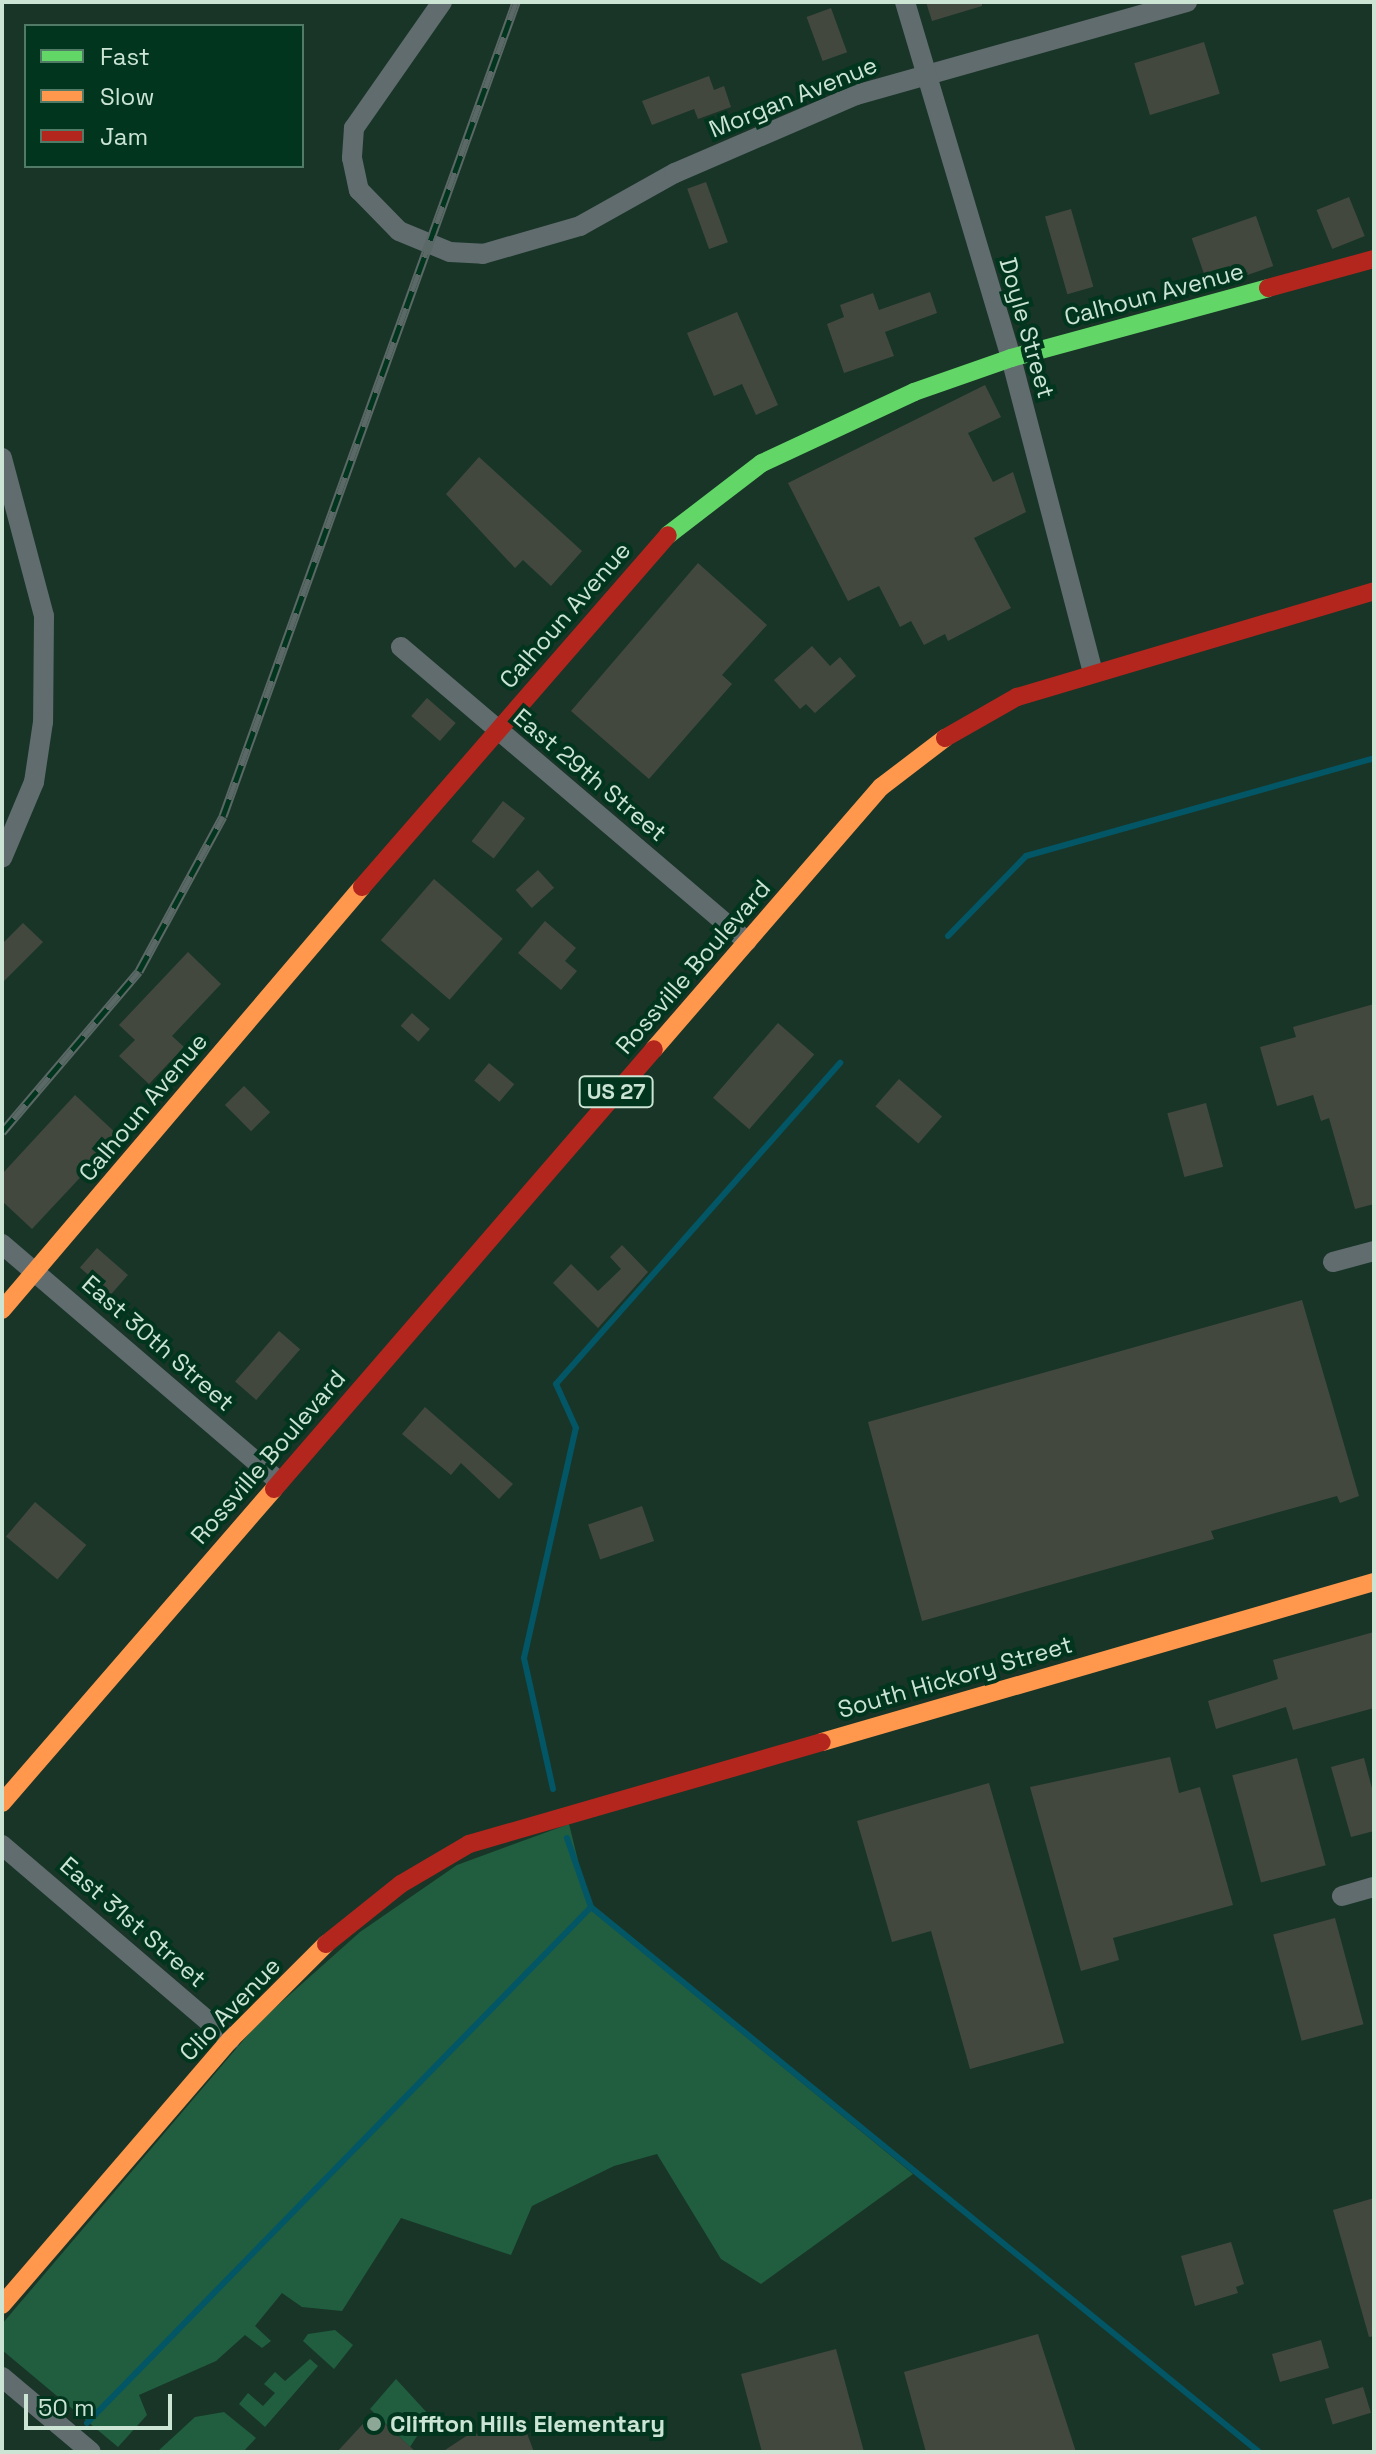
<!DOCTYPE html>
<style>
body{margin:0}
#map{position:relative;width:1376px;height:2454px;overflow:hidden;background:#193527;font-family:"Space Grotesk",sans-serif}
div>[style]{position:absolute}
.green>*{inset:0;background:#205e3f}
.stream>*{height:6px;margin:-3px;padding:0 3px;transform-origin:3px;border-radius:3px;background:#035665}
.building>*{inset:0;background:#43483f;transform-origin:0 0}
.street>*{height:20px;margin:-10px;padding:0 10px;transform-origin:10px;border-radius:10px;background:#606c6e}
.fast>*{height:18px;margin:-9px;padding:0 9px;transform-origin:9px;border-radius:9px;background:#63d668}
.slow>*{height:18px;margin:-9px;padding:0 9px;transform-origin:9px;border-radius:9px;background:#ff974d}
.jam>*{height:18px;margin:-9px;padding:0 9px;transform-origin:9px;border-radius:9px;background:#b3261e}
.rail>*{height:9px;margin-top:-4.5px;transform-origin:0;background:repeating-linear-gradient(90deg,#01351e 0 18px,#5a6866 0 36px);box-sizing:border-box;border-block:2px solid #5a6866}
.dots>*{width:22px;height:22px;translate:-50% -50%;box-sizing:border-box;border:4px solid #01351e;border-radius:50%}
span{translate:-50% -50%;white-space:nowrap;text-align:center;line-height:1.15;-webkit-text-stroke:8px #01351e;paint-order:stroke}
.shield-label span{padding:2px 6px;background:#01351e;border:2px solid;border-radius:6px;-webkit-text-stroke-width:0}
.shield-label{font-size:22px;color:#cbe4d4;font-weight:700}
.street-label{font-size:24px;color:#cbe4d4}
.poi-label{font-size:24px;color:#cbe4d4;font-weight:700}
.left{translate:0 -50%;text-align:left}
.frame{position:absolute;inset:0;border:4px solid #cbe4d4;pointer-events:none}
.legend{position:absolute;left:24px;top:24px;width:280px;height:144px;box-sizing:border-box;background:#01351e;border:2px solid #527b67;margin:0;padding:10px 14px;list-style:none;font-size:24px;color:#cbe4d4}
.legend li{display:flex;align-items:center;gap:16px;height:40px}
.legend b{width:40px;border:2px solid #527b67}
.scale{position:absolute;left:24px;top:2394px;width:148px;height:36px;box-sizing:border-box;border:4px solid #cbe4d4;border-top:0;padding-left:10px;font-size:24px;line-height:28px;white-space:nowrap;color:#cbe4d4;-webkit-text-stroke:6px #01351e;paint-order:stroke}
</style>
<div id="map">
<div class="green">
<div style="clip-path:polygon(569px 1824px,590px 1909px,913px 2174px,761px 2284px,721px 2259px,657px 2154px,614px 2166px,532px 2206px,511px 2255px,401px 2218px,342px 2311px,302px 2307px,282px 2293px,255px 2326px,271px 2341px,262px 2348px,245px 2335px,216px 2361px,139px 2395px,147px 2415px,118px 2447px,2px 2350px,2px 2324px,258px 2023px,360px 1932px,457px 1865px)"></div>
<div style="clip-path:polygon(335px 2330px,353px 2345px,334px 2369px,303px 2341px,308px 2334px)"></div>
<div style="clip-path:polygon(310px 2359px,318px 2366px,265px 2427px,239px 2404px,248px 2393px,263px 2406px,275px 2393px,264px 2384px,275px 2372px,285px 2381px)"></div>
<div style="clip-path:polygon(396px 2379px,430px 2416px,410px 2447px,370px 2409px)"></div>
<div style="clip-path:polygon(224px 2412px,256px 2438px,243px 2452px,157px 2452px,195px 2417px)"></div>
</div>
<div class="stream">
<div style="left:948px;top:936px;width:112px;rotate:-45.7deg"></div>
<div style="left:1026px;top:856px;width:362px;rotate:-15.7deg"></div>
<div style="left:553px;top:1789px;width:134px;rotate:-102.5deg"></div>
<div style="left:524px;top:1658px;width:236px;rotate:-77.3deg"></div>
<div style="left:576px;top:1428px;width:48px;rotate:-114.4deg"></div>
<div style="left:556px;top:1384px;width:429px;rotate:-48.5deg"></div>
<div style="left:567px;top:1838px;width:73px;rotate:70.8deg"></div>
<div style="left:591px;top:1907px;width:862px;rotate:39.21deg"></div>
<div style="left:87px;top:2423px;width:721px;rotate:-45.67deg"></div>
</div>
<div class="building">
<div style="clip-path:polygon(926px 2px,982px 2px,982px 6px,932px 21px)"></div>
<div style="left:831px;top:8px;width:47px;height:26px;rotate:70deg"></div>
<div style="left:1204px;top:42px;width:54px;height:73px;rotate:73deg"></div>
<div style="clip-path:polygon(709px 76px,714px 90px,724px 86px,731px 107px,698px 119px,694px 109px,652px 125px,642px 101px)"></div>
<div style="left:706px;top:182px;width:64px;height:20px;rotate:70deg"></div>
<div style="left:1349px;top:197px;width:42px;height:35px;rotate:68deg"></div>
<div style="left:1071px;top:209px;width:81px;height:27px;rotate:74deg"></div>
<div style="left:1256px;top:216px;width:53px;height:68px;rotate:71deg"></div>
<div style="clip-path:polygon(930px 292px,937px 313px,885px 332px,894px 356px,844px 373px,827px 324px,844px 317px,840px 305px,873px 293px,879px 310px)"></div>
<div style="clip-path:polygon(737px 312px,778px 405px,756px 415px,742px 384px,714px 396px,687px 333px)"></div>
<div style="clip-path:polygon(985px 385px,1001px 417px,968px 433px,993px 482px,1013px 472px,1026px 512px,974px 538px,1011px 608px,948px 641px,945px 634px,924px 645px,911px 621px,900px 627px,879px 586px,848px 601px,788px 483px)"></div>
<div style="clip-path:polygon(479px 457px,582px 551px,551px 586px,523px 560px,515px 568px,446px 494px)"></div>
<div style="clip-path:polygon(698px 563px,767px 625px,722px 675px,732px 684px,649px 779px,571px 711px)"></div>
<div style="clip-path:polygon(812px 646px,830px 666px,840px 657px,856px 676px,815px 713px,806px 704px,800px 709px,774px 680px)"></div>
<div style="left:427px;top:698px;width:38px;height:24px;rotate:41deg"></div>
<div style="left:503px;top:801px;width:28px;height:51px;rotate:38deg"></div>
<div style="left:538px;top:870px;width:24px;height:30px;rotate:48deg"></div>
<div style="left:434px;top:879px;width:91px;height:81px;rotate:41deg"></div>
<div style="clip-path:polygon(545px 921px,576px 948px,565px 961px,577px 971px,561px 990px,518px 953px)"></div>
<div style="clip-path:polygon(23px 923px,43px 942px,2px 983px,2px 944px)"></div>
<div style="clip-path:polygon(188px 952px,221px 984px,172px 1036px,184px 1047px,149px 1084px,119px 1056px,135px 1040px,119px 1025px)"></div>
<div style="clip-path:polygon(1374px 1004px,1374px 1204px,1355px 1209px,1329px 1118px,1321px 1121px,1313px 1095px,1277px 1106px,1260px 1047px,1296px 1037px,1293px 1027px)"></div>
<div style="left:412px;top:1013px;width:24px;height:17px;rotate:42deg"></div>
<div style="left:778px;top:1023px;width:48px;height:99px;rotate:41deg"></div>
<div style="left:489px;top:1063px;width:33px;height:23px;rotate:40deg"></div>
<div style="left:899px;top:1079px;width:57px;height:36px;rotate:41deg"></div>
<div style="left:244px;top:1086px;width:37px;height:27px;rotate:45deg"></div>
<div style="clip-path:polygon(75px 1095px,119px 1136px,32px 1229px,2px 1201px,2px 1174px)"></div>
<div style="left:1206px;top:1103px;width:66px;height:40px;rotate:75deg"></div>
<div style="clip-path:polygon(622px 1245px,648px 1272px,598px 1328px,553px 1283px,571px 1264px,598px 1291px,621px 1269px,610px 1257px)"></div>
<div style="left:97px;top:1248px;width:41px;height:26px;rotate:41deg"></div>
<div style="clip-path:polygon(1302px 1300px,1359px 1496px,1340px 1503px,1337px 1496px,1211px 1531px,1214px 1539px,922px 1621px,868px 1422px)"></div>
<div style="left:279px;top:1331px;width:28px;height:67px;rotate:41deg"></div>
<div style="clip-path:polygon(425px 1407px,513px 1484px,499px 1499px,461px 1463px,451px 1475px,402px 1434px)"></div>
<div style="left:35px;top:1502px;width:67px;height:45px;rotate:40deg"></div>
<div style="left:642px;top:1506px;width:37px;height:57px;rotate:71deg"></div>
<div style="clip-path:polygon(1374px 1632px,1374px 1708px,1293px 1730px,1286px 1707px,1216px 1729px,1208px 1701px,1278px 1679px,1273px 1660px)"></div>
<div style="clip-path:polygon(1170px 1757px,1179px 1793px,1200px 1787px,1233px 1905px,1113px 1938px,1119px 1960px,1081px 1971px,1030px 1787px)"></div>
<div style="left:1297px;top:1758px;width:111px;height:67px;rotate:75deg"></div>
<div style="clip-path:polygon(1364px 1758px,1374px 1796px,1374px 1831px,1351px 1837px,1331px 1767px)"></div>
<div style="clip-path:polygon(989px 1783px,1064px 2043px,970px 2069px,931px 1931px,892px 1942px,857px 1821px)"></div>
<div style="left:1335px;top:1918px;width:110px;height:64px;rotate:75deg"></div>
<div style="clip-path:polygon(1374px 2198px,1374px 2336px,1369px 2337px,1333px 2210px)"></div>
<div style="clip-path:polygon(1231px 2242px,1244px 2284px,1236px 2287px,1238px 2293px,1195px 2306px,1181px 2256px)"></div>
<div style="clip-path:polygon(1038px 2334px,1076px 2452px,926px 2452px,904px 2372px)"></div>
<div style="left:1321px;top:2340px;width:29px;height:51px;rotate:74deg"></div>
<div style="clip-path:polygon(836px 2349px,864px 2452px,762px 2452px,741px 2374px)"></div>
<div style="left:1363px;top:2387px;width:27px;height:40px;rotate:73deg"></div>
<div style="clip-path:polygon(373px 2413px,416px 2452px,337px 2452px)"></div>
<div style="clip-path:polygon(522px 2420px,534px 2452px,442px 2452px,474px 2431px,479px 2436px)"></div>
</div>
<div class="street">
<div style="left:442px;top:2px;width:154px;rotate:124.9deg"></div>
<div style="left:354px;top:128px;width:30px;rotate:94deg"></div>
<div style="left:352px;top:158px;width:33px;rotate:78deg"></div>
<div style="left:359px;top:190px;width:57px;rotate:45.7deg"></div>
<div style="left:399px;top:231px;width:55px;rotate:22.4deg"></div>
<div style="left:450px;top:252px;width:33px;rotate:3deg"></div>
<div style="left:483px;top:254px;width:101px;rotate:-16.1deg"></div>
<div style="left:580px;top:226px;width:109px;rotate:-29.2deg"></div>
<div style="left:675px;top:173px;width:197px;rotate:-23.3deg"></div>
<div style="left:856px;top:95px;width:344px;rotate:-15.7deg"></div>
<div style="left:905px;top:2px;width:371px;rotate:73.4deg"></div>
<div style="left:1011px;top:358px;width:322px;rotate:75.4deg"></div>
<div style="left:2px;top:458px;width:163px;rotate:75.1deg"></div>
<div style="left:44px;top:616px;width:106px;rotate:90.5deg"></div>
<div style="left:43px;top:722px;width:61px;rotate:98.5deg"></div>
<div style="left:34px;top:782px;width:82px;rotate:112.8deg"></div>
<div style="left:401px;top:647px;width:454px;rotate:40.4deg"></div>
<div style="left:2px;top:1244px;width:365px;rotate:40.6deg"></div>
<div style="left:1333px;top:1262px;width:42px;rotate:-15deg"></div>
<div style="left:2px;top:1845px;width:300px;rotate:40.5deg"></div>
<div style="left:1342px;top:1896px;width:33px;rotate:-16deg"></div>
<div style="left:2px;top:2377px;width:116px;rotate:40.1deg"></div>
</div>
<div class="fast">
<div style="left:668px;top:535px;width:118px;rotate:-37.5deg"></div>
<div style="left:762px;top:463px;width:168px;rotate:-25deg"></div>
<div style="left:914px;top:392px;width:103px;rotate:-19.3deg"></div>
<div style="left:1011px;top:358px;width:266px;rotate:-15.2deg"></div>
</div>
<div class="slow">
<div style="left:654px;top:1049px;width:347px;rotate:-49.1deg"></div>
<div style="left:881px;top:787px;width:81px;rotate:-37.4deg"></div>
<div style="left:2px;top:1310px;width:555px;rotate:-49.6deg"></div>
<div style="left:822px;top:1742px;width:575px;rotate:-16.16deg"></div>
<div style="left:2px;top:1803px;width:415px;rotate:-49.1deg"></div>
<div style="left:2px;top:2305px;width:350px;rotate:-49.3deg"></div>
<div style="left:230px;top:2040px;width:136px;rotate:-45deg"></div>
</div>
<div class="jam">
<div style="left:1268px;top:288px;width:110px;rotate:-15.3deg"></div>
<div style="left:945px;top:738px;width:83px;rotate:-29.7deg"></div>
<div style="left:1017px;top:697px;width:372px;rotate:-16.5deg"></div>
<div style="left:362px;top:887px;width:466px;rotate:-49deg"></div>
<div style="left:274px;top:1489px;width:581px;rotate:-49.18deg"></div>
<div style="left:326px;top:1944px;width:96px;rotate:-38.7deg"></div>
<div style="left:401px;top:1884px;width:79px;rotate:-30.5deg"></div>
<div style="left:469px;top:1844px;width:367px;rotate:-16.1deg"></div>
</div>
<div class="rail">
<div style="left:2px;top:1132px;width:211px;rotate:-49.6deg"></div>
<div style="left:139px;top:971px;width:176px;rotate:-61.5deg"></div>
<div style="left:223px;top:816px;width:865px;rotate:-70.2deg"></div>
</div>
<div class="dots">
<div style="left:374px;top:2424px;background:#8da797"></div>
</div>
<div class="shield-label">
<span style="left:616px;top:1092px">US 27</span>
</div>
<div class="street-label">
<span style="left:793px;top:97px;rotate:-22deg">Morgan Avenue</span>
<span style="left:1154px;top:294px;rotate:-15deg">Calhoun Avenue</span>
<span style="left:1027px;top:328px;rotate:74deg">Doyle Street</span>
<span style="left:565px;top:615px;rotate:-49deg">Calhoun Avenue</span>
<span style="left:590px;top:775px;rotate:40deg">East 29th Street</span>
<span style="left:693px;top:967px;rotate:-49deg">Rossville Boulevard</span>
<span style="left:143px;top:1107px;rotate:-50deg">Calhoun Avenue</span>
<span style="left:158px;top:1343px;rotate:41deg">East 30th Street</span>
<span style="left:268px;top:1457px;rotate:-49deg">Rossville Boulevard</span>
<span style="left:955px;top:1677px;rotate:-16deg">South Hickory Street</span>
<span style="left:133px;top:1922px;rotate:41deg">East 31st Street</span>
<span style="left:230px;top:2009px;rotate:-46deg">Clio Avenue</span>
</div>
<div class="poi-label">
<span class="left" style="left:390px;top:2424px">Cliffton Hills Elementary</span>
</div>
<div class="frame"></div>
<ul class="legend">
<li><b style="height:10px;background:#63d668"></b>Fast</li>
<li><b style="height:10px;background:#ff974d"></b>Slow</li>
<li><b style="height:10px;background:#b3261e"></b>Jam</li>
</ul>
<div class="scale">50 m</div>
</div>
